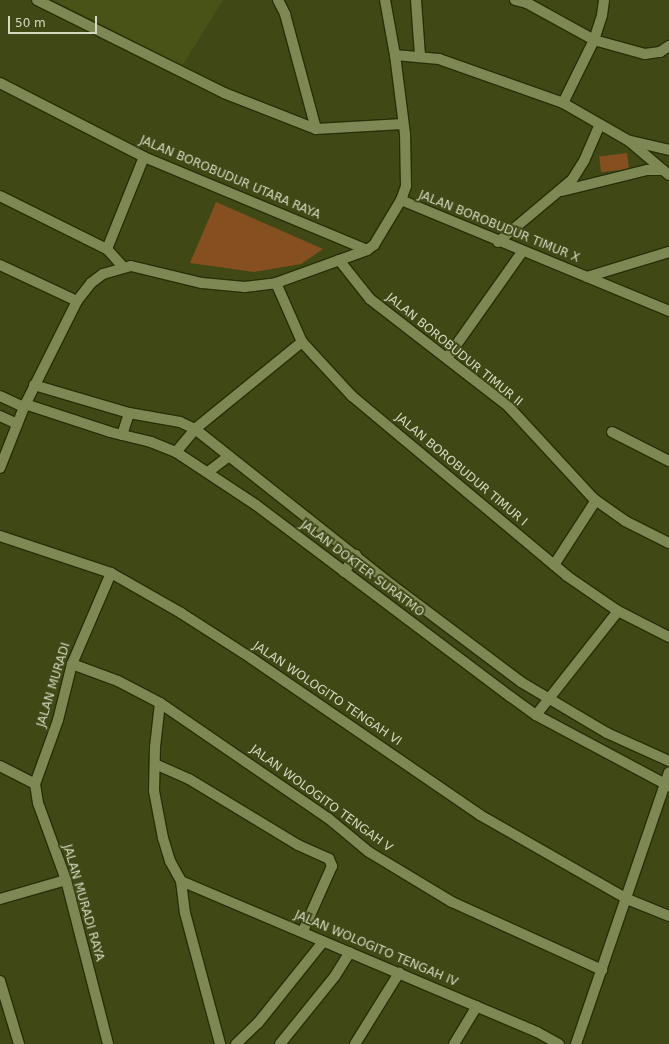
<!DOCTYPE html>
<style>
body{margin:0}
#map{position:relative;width:669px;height:1044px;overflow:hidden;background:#404916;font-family:"DejaVu Sans",sans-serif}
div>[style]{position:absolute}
.built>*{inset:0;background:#495317}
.green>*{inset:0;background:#864f1f;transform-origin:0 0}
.roads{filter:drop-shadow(1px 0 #282e07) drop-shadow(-1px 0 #282e07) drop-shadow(0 1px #282e07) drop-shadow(0 -1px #282e07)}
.minor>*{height:10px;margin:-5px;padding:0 5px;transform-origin:5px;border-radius:5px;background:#7d8855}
span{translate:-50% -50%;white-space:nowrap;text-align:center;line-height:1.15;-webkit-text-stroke:4px #404916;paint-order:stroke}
.street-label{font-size:12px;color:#d4dac0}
.scale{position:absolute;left:8px;top:16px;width:89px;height:18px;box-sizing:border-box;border:2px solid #d4dac0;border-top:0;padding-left:5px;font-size:12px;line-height:14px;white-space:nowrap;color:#d4dac0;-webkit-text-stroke:3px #404916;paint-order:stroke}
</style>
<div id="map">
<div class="built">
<div style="clip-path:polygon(54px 0,223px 0,182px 66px)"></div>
</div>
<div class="green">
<div style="left:627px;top:153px;width:16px;height:28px;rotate:83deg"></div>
<div style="clip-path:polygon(216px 202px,323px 249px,301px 264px,254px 272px,190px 263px)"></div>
</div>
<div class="roads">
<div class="minor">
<div style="left:37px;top:0;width:209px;rotate:26.4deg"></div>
<div style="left:224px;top:93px;width:99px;rotate:21.4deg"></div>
<div style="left:316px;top:129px;width:87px;rotate:-3.3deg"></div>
<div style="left:278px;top:0;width:16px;rotate:63deg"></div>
<div style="left:285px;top:14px;width:119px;rotate:74.9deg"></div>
<div style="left:416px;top:0;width:56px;rotate:85.9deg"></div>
<div style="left:515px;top:0;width:12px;rotate:14deg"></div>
<div style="left:527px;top:3px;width:77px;rotate:28.9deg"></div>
<div style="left:594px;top:40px;width:53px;rotate:15.4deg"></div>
<div style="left:645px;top:54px;width:15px;rotate:-8deg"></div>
<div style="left:660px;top:52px;width:11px;rotate:-34deg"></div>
<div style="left:395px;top:55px;width:44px;rotate:5.2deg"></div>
<div style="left:439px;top:59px;width:132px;rotate:19.5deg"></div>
<div style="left:563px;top:103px;width:76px;rotate:29.9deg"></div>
<div style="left:629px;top:141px;width:52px;rotate:40.4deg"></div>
<div style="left:0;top:83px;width:162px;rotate:27.2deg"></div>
<div style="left:144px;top:157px;width:242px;rotate:22.6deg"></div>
<div style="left:563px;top:103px;width:70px;rotate:-63.8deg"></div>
<div style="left:594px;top:40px;width:26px;rotate:-72deg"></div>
<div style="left:602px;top:15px;width:15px;rotate:-82deg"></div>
<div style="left:631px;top:141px;width:39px;rotate:13deg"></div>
<div style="left:562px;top:191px;width:88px;rotate:-13.9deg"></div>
<div style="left:647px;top:170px;width:16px"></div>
<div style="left:0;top:196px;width:119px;rotate:26.4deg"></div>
<div style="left:107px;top:249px;width:24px;rotate:48deg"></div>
<div style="left:401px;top:200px;width:290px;rotate:22.5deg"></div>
<div style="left:498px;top:242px;width:97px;rotate:-40deg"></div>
<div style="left:572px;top:180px;width:22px;rotate:-58deg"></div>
<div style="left:584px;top:161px;width:40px;rotate:-66.6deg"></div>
<div style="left:107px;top:249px;width:99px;rotate:-68.1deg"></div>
<div style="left:339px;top:260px;width:50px;rotate:51.5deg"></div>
<div style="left:370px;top:299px;width:176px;rotate:37.8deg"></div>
<div style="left:509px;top:407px;width:125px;rotate:47.3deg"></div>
<div style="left:594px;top:499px;width:38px;rotate:35deg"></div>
<div style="left:625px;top:521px;width:49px;rotate:26.6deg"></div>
<div style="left:0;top:265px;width:85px;rotate:25.1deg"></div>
<div style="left:587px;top:277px;width:86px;rotate:-17deg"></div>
<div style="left:276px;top:283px;width:64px;rotate:66.2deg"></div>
<div style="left:302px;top:342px;width:74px;rotate:47.2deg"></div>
<div style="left:352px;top:396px;width:280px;rotate:39.9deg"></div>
<div style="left:567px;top:576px;width:62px;rotate:34.5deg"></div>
<div style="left:618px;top:611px;width:57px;rotate:27deg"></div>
<div style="left:447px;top:358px;width:130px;rotate:-54.7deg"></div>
<div style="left:34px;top:385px;width:99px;rotate:16.4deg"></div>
<div style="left:129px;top:413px;width:52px;rotate:10deg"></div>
<div style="left:180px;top:422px;width:17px;rotate:25deg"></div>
<div style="left:195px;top:429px;width:251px;rotate:38.4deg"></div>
<div style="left:392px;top:585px;width:161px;rotate:36.9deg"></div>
<div style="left:521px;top:682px;width:100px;rotate:30.7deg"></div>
<div style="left:607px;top:733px;width:68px;rotate:24.3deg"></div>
<div style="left:0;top:396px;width:26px;rotate:25deg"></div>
<div style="left:25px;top:404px;width:89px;rotate:18.2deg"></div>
<div style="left:110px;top:432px;width:42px;rotate:13.7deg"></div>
<div style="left:151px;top:442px;width:27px;rotate:22deg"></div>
<div style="left:176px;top:452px;width:96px;rotate:33.5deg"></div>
<div style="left:256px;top:505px;width:319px;rotate:37deg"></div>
<div style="left:511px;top:697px;width:31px;rotate:36deg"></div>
<div style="left:536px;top:715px;width:151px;rotate:28.1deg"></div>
<div style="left:0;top:416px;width:19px;rotate:25deg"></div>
<div style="left:612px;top:432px;width:64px;rotate:27deg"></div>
<div style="left:122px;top:435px;width:23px;rotate:-72deg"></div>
<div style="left:176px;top:452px;width:30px;rotate:-50deg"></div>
<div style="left:195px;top:429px;width:138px;rotate:-39.1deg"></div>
<div style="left:0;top:468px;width:66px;rotate:-68.5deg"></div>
<div style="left:24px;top:407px;width:119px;rotate:-63.4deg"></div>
<div style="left:77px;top:301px;width:23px;rotate:-52deg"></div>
<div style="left:91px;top:283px;width:15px;rotate:-37deg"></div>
<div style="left:103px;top:274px;width:29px;rotate:-16deg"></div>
<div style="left:131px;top:266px;width:73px;rotate:13.5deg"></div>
<div style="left:202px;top:283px;width:43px;rotate:5.3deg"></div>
<div style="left:245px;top:287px;width:31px;rotate:-7deg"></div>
<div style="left:276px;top:283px;width:97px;rotate:-19.9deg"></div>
<div style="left:367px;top:250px;width:9px;rotate:-36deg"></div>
<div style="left:374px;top:245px;width:52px;rotate:-59deg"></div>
<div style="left:401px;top:200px;width:15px;rotate:-70deg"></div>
<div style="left:406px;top:186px;width:52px;rotate:-91.1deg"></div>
<div style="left:405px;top:134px;width:80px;rotate:-97.2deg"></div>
<div style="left:395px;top:55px;width:56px;rotate:-100.3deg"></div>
<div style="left:208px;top:472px;width:26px;rotate:-37deg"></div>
<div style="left:0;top:536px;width:117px;rotate:18.4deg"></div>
<div style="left:111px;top:573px;width:81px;rotate:29.7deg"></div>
<div style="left:181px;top:613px;width:83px;rotate:32.7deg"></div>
<div style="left:251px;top:658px;width:278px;rotate:34.4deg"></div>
<div style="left:480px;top:815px;width:169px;rotate:29.7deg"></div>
<div style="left:627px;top:899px;width:45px;rotate:22deg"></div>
<div style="left:554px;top:565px;width:77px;rotate:-57.1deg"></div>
<div style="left:344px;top:572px;width:21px;rotate:-55deg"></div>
<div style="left:72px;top:664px;width:49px;rotate:20.3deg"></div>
<div style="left:118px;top:681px;width:47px;rotate:27.6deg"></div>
<div style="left:160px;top:703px;width:204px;rotate:34.4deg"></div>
<div style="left:328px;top:818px;width:53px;rotate:39.7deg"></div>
<div style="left:369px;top:852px;width:97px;rotate:31.1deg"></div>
<div style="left:452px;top:902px;width:165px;rotate:24.4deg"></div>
<div style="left:160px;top:703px;width:44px;rotate:96.5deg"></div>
<div style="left:155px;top:747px;width:44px;rotate:91.3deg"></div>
<div style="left:154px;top:791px;width:48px;rotate:79.2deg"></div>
<div style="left:163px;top:838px;width:24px;rotate:73deg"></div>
<div style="left:170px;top:861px;width:23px;rotate:61deg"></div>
<div style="left:181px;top:881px;width:32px;rotate:83deg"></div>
<div style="left:185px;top:913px;width:136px;rotate:75deg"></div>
<div style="left:536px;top:715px;width:132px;rotate:-51.7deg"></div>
<div style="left:155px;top:764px;width:37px;rotate:24deg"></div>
<div style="left:189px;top:779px;width:127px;rotate:31.2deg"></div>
<div style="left:298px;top:845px;width:34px;rotate:24deg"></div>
<div style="left:329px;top:859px;width:8px;rotate:67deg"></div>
<div style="left:332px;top:866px;width:71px;rotate:114deg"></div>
<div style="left:0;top:766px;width:39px;rotate:27deg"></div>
<div style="left:35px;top:784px;width:19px;rotate:81deg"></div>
<div style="left:38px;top:803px;width:82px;rotate:70deg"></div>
<div style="left:66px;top:880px;width:169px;rotate:75.6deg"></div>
<div style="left:35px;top:784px;width:68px;rotate:-70.2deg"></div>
<div style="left:58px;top:720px;width:58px;rotate:-76deg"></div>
<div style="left:72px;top:664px;width:99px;rotate:-66.8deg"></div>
<div style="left:181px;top:881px;width:387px;rotate:23deg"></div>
<div style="left:537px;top:1032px;width:25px;rotate:29deg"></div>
<div style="left:0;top:899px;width:69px;rotate:-16.1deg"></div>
<div style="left:0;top:981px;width:66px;rotate:73.2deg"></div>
<div style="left:236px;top:1044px;width:30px;rotate:-44deg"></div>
<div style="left:258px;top:1023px;width:104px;rotate:-51.3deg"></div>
<div style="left:280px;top:1044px;width:87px;rotate:-51deg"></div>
<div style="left:335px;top:976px;width:28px;rotate:-58deg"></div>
<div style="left:355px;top:1044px;width:84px;rotate:-58.2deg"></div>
<div style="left:454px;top:1044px;width:44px;rotate:-58.8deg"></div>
<div style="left:576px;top:1044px;width:287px;rotate:-71.1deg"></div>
</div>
</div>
<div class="street-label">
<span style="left:230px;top:178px;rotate:23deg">JALAN BOROBUDUR UTARA RAYA</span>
<span style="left:499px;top:227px;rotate:22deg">JALAN BOROBUDUR TIMUR X</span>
<span style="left:454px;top:350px;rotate:39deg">JALAN BOROBUDUR TIMUR II</span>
<span style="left:461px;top:470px;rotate:40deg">JALAN BOROBUDUR TIMUR I</span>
<span style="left:362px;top:569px;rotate:37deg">JALAN DOKTER SURATMO</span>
<span style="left:54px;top:685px;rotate:-73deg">JALAN MURADI</span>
<span style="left:327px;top:694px;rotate:34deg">JALAN WOLOGITO TENGAH VI</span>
<span style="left:321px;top:799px;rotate:36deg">JALAN WOLOGITO TENGAH V</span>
<span style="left:83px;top:903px;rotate:74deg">JALAN MURADI RAYA</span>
<span style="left:376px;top:949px;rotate:23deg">JALAN WOLOGITO TENGAH IV</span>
</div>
<div class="scale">50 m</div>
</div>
